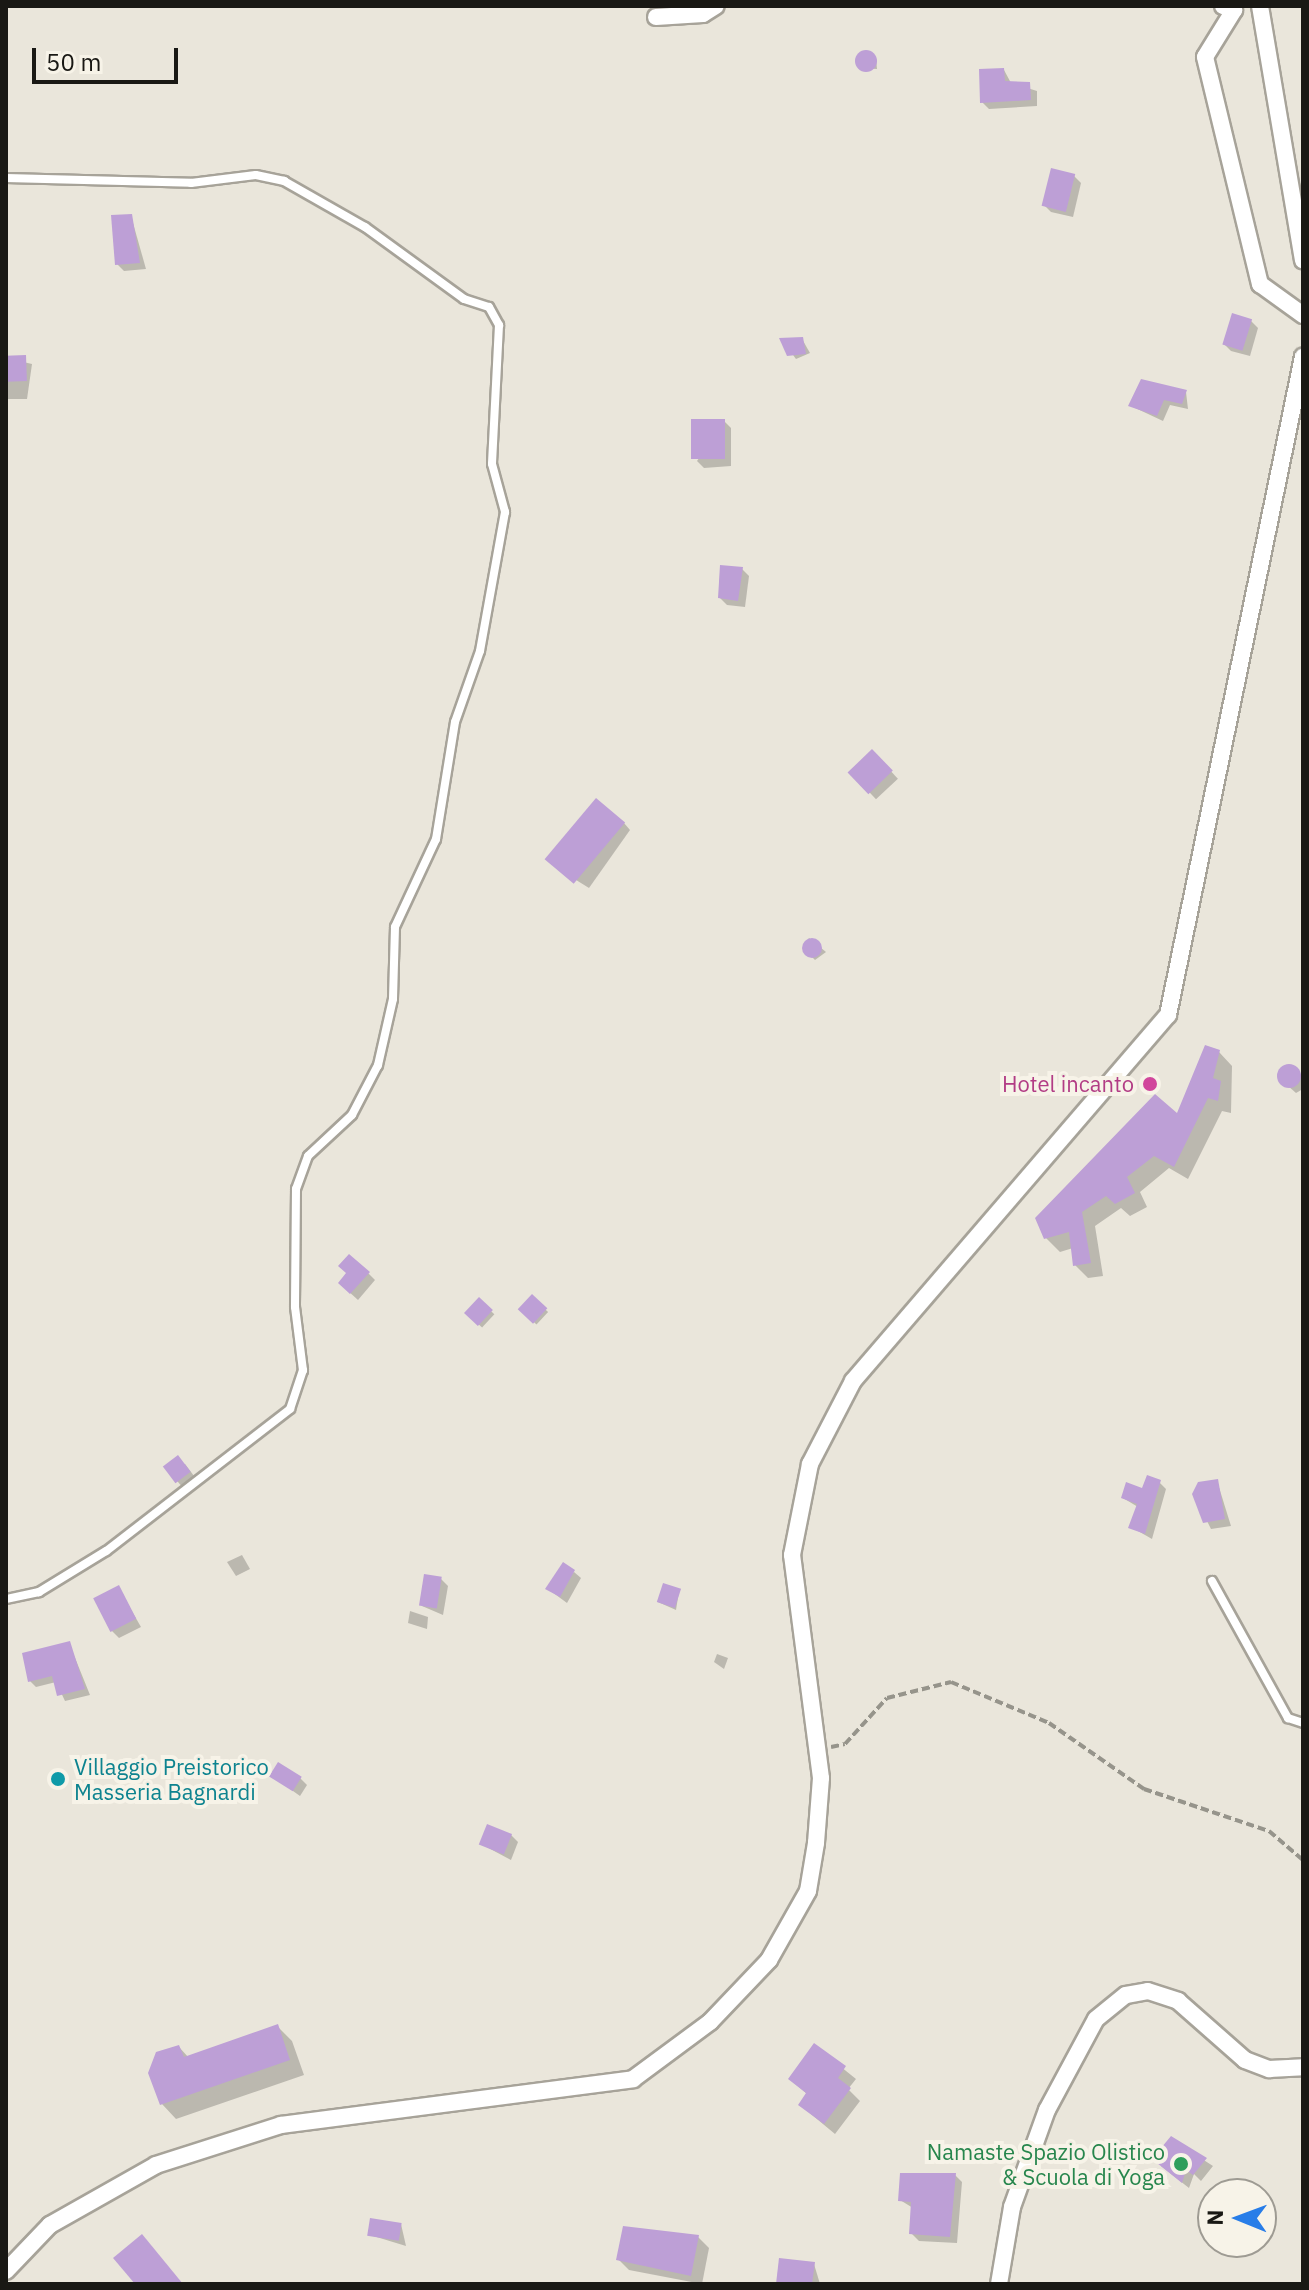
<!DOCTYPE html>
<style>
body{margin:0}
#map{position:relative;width:1309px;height:2290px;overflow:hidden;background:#eae6db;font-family:"IBM Plex Sans",sans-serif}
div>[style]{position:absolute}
.shadow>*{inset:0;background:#0003;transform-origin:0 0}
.building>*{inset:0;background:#bd9fd6;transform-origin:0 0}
.round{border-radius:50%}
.path>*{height:4px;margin-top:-2px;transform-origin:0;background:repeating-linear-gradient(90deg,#96948b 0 8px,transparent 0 12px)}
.roads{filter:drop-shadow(2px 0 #a7a399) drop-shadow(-2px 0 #a7a399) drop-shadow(0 2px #a7a399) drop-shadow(0 -2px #a7a399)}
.lane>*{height:8px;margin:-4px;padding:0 4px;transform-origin:4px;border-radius:4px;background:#fff}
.street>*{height:16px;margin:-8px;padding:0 8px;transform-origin:8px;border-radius:8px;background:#fff}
.dots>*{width:22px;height:22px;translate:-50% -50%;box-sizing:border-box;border:4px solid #f7f3e8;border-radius:50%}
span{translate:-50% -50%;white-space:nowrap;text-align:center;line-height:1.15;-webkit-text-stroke:8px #f7f3e8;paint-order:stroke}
.hotel-label{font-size:22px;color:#b23c85}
.right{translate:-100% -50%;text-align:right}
.culture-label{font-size:22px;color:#0d838f}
.left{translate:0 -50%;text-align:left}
.leisure-label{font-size:22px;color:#27864d}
.frame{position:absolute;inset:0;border:8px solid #191814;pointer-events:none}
.north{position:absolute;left:1197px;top:2178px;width:80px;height:80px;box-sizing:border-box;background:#f7f3e8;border:2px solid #9e9b93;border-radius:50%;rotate:271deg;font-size:22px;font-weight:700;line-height:32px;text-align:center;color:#191814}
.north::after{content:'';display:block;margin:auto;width:28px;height:36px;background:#287de8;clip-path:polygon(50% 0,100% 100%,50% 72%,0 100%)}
.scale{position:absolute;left:32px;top:48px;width:146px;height:36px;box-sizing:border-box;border:4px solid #191814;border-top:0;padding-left:10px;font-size:24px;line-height:28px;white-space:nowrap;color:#191814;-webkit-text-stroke:6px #f7f3e8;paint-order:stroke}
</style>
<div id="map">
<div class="shadow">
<div style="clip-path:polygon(862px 53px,876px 59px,877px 69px,859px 68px)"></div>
<div style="clip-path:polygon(1004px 70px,1011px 83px,1037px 91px,1037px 106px,989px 109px,982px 102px)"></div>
<div style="clip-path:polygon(1074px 176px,1081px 183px,1073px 217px,1051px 212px,1044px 205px)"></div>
<div style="clip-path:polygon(131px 216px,146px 269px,124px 271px,117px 264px)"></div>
<div style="clip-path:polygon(1251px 321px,1258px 328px,1250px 356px,1231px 351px,1224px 344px)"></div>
<div style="clip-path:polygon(802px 339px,810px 353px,796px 359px,782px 340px)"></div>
<div style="clip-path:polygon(6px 358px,32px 364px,27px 399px,6px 399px)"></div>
<div style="clip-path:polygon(1186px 392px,1188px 409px,1170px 405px,1163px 421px,1131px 406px)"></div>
<div style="clip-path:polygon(724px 421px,731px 428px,731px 466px,704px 468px,697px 461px)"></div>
<div style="clip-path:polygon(742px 569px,749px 576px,745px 607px,727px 605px,720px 598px)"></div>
<div style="left:872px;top:751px;width:38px;height:30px;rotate:47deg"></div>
<div style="clip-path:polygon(624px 823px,630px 830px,589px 888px,560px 870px)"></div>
<div style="clip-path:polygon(809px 938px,826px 952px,815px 960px,804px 949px)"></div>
<div style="clip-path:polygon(1219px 1052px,1232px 1066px,1231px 1113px,1222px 1111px,1188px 1179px,1169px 1168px,1140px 1192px,1147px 1207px,1130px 1216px,1121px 1208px,1095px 1226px,1103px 1276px,1088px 1278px,1075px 1265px,1073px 1248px,1060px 1252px,1046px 1238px,1178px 1116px)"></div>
<div style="clip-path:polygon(1283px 1066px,1303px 1077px,1303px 1089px,1296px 1093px,1279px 1078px)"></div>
<div style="clip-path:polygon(368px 1273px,375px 1280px,358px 1300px,347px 1290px,348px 1274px)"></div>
<div style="left:532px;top:1297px;width:22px;height:17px;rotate:43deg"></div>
<div style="left:479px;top:1300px;width:21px;height:18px;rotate:43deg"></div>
<div style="clip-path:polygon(185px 1464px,197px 1480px,184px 1489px,166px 1468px)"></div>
<div style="clip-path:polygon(1217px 1481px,1231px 1526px,1211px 1529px,1194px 1495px)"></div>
<div style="clip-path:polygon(1159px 1482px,1166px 1489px,1152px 1539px,1131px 1527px,1138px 1507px,1123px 1498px)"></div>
<div style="clip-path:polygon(242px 1555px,250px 1569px,236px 1576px,227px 1562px)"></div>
<div style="clip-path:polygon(574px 1572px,581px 1578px,567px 1603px,548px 1589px)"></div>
<div style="clip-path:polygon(441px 1579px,448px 1586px,443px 1615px,422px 1606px)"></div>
<div style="clip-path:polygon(118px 1587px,141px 1627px,119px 1638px,112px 1631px)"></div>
<div style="clip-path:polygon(679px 1591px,676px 1610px,658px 1602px)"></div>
<div style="clip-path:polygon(410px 1611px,428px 1617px,427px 1629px,408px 1623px)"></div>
<div style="clip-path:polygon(69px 1643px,90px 1695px,65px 1701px,56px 1682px,36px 1687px,30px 1681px)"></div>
<div style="clip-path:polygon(717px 1654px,728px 1658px,724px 1669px,714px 1662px)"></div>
<div style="clip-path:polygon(272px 1776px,300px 1778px,307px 1785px,300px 1796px)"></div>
<div style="clip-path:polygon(511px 1835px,518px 1842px,511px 1860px,481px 1844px)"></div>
<div style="clip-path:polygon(277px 2026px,292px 2041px,304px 2075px,176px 2119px,162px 2104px,179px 2047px,189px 2058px)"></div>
<div style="clip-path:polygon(815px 2046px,856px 2079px,848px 2089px,860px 2101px,835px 2134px,800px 2105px,807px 2094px,790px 2079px)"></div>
<div style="clip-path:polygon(1171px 2139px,1213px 2166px,1201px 2181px,1194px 2174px,1189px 2188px,1161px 2166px)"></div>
<div style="clip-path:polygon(955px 2175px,962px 2182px,957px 2243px,919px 2241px,911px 2233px,913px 2208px,900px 2200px)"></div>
<div style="clip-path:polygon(401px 2224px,406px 2246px,370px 2235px)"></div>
<div style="clip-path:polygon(698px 2237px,709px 2248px,702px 2284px,629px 2270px,618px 2259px)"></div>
<div style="clip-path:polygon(814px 2264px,820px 2284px,778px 2284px)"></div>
</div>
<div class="building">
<div class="round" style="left:855px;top:50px;width:22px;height:22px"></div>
<div style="clip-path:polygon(1004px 68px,1005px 81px,1030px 82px,1031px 100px,980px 103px,979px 69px)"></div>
<div style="left:1051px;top:168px;width:25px;height:39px;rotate:14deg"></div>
<div style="clip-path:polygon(132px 214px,140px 263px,115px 265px,111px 215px)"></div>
<div style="left:1232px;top:313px;width:21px;height:33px;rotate:17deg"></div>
<div style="clip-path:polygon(803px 337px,806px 354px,787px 356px,779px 338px)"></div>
<div style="left:26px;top:355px;width:26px;height:20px;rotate:88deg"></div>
<div style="clip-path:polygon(1141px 379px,1187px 390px,1182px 404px,1164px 400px,1157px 416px,1128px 406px)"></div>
<div style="left:725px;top:419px;width:40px;height:34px;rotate:90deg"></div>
<div style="clip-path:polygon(720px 565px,743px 567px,738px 601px,718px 598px)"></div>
<div style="left:872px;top:749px;width:30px;height:34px;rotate:46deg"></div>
<div style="left:596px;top:798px;width:38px;height:80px;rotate:40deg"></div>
<div class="round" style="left:802px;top:938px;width:20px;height:20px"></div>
<div style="clip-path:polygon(1205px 1045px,1220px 1050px,1213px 1078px,1221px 1081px,1218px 1101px,1208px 1098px,1174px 1167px,1154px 1156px,1127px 1177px,1135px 1193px,1115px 1204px,1106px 1196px,1082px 1212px,1091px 1263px,1073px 1266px,1069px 1232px,1044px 1239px,1035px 1218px,1155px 1094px,1177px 1113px)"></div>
<div class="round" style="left:1277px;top:1064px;width:24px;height:24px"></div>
<div style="clip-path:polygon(349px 1254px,370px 1272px,350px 1294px,338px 1283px,346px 1273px,338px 1266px)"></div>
<div style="left:532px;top:1294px;width:21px;height:21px;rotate:43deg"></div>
<div style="left:479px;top:1297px;width:19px;height:22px;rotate:43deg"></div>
<div style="left:178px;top:1455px;width:21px;height:19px;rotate:53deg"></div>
<div style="clip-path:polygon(1147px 1475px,1161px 1480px,1145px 1534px,1128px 1528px,1137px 1504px,1121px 1498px,1126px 1482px,1142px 1488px)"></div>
<div style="clip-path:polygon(1218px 1479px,1225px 1519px,1203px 1523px,1192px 1494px,1198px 1482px)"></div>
<div style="clip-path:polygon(563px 1562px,575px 1570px,560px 1597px,545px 1589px)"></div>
<div style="left:424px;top:1574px;width:18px;height:32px;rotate:9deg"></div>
<div style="left:663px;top:1583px;width:19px;height:20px;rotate:18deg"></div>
<div style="left:119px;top:1585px;width:38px;height:29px;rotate:63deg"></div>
<div style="clip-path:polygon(70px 1641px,85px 1689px,57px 1696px,52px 1676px,28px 1682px,22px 1653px)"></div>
<div style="left:278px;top:1762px;width:28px;height:17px;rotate:32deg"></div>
<div style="left:487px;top:1824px;width:27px;height:22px;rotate:22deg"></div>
<div style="clip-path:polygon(278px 2024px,290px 2060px,160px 2105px,148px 2073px,156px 2052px,179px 2045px,184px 2057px)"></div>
<div style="clip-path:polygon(814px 2043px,846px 2066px,838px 2078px,851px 2088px,824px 2124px,798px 2105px,806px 2093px,788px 2079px)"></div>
<div style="clip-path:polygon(1171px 2136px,1207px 2158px,1193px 2175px,1186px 2170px,1182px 2183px,1152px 2159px)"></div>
<div style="clip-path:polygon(900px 2173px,956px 2173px,950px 2237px,909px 2234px,911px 2202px,898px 2201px)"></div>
<div style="left:370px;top:2218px;width:32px;height:18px;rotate:9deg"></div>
<div style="clip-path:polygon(623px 2226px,699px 2235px,691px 2276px,616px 2260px)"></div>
<div style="clip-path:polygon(142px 2234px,183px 2284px,135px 2284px,113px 2258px)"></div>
<div style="clip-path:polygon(779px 2258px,815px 2262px,812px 2284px,776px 2284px)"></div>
</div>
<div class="path">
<div style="left:831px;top:1747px;width:14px;rotate:-12deg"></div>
<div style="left:845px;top:1744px;width:62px;rotate:-47.6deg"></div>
<div style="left:887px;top:1698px;width:66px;rotate:-14deg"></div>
<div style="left:951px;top:1682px;width:106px;rotate:22.7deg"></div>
<div style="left:1049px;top:1723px;width:116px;rotate:34.8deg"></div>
<div style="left:1144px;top:1789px;width:132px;rotate:18.6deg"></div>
<div style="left:1269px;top:1831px;width:45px;rotate:40.5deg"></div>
</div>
<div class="roads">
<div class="lane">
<div style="left:6px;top:178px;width:185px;rotate:1.5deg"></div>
<div style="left:191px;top:183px;width:65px;rotate:-7deg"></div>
<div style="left:256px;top:175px;width:29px;rotate:12deg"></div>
<div style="left:284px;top:181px;width:93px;rotate:29.6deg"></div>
<div style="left:365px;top:227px;width:122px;rotate:36deg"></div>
<div style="left:464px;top:299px;width:26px;rotate:18deg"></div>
<div style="left:489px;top:307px;width:21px;rotate:61deg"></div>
<div style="left:499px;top:325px;width:139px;rotate:92.9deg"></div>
<div style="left:492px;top:464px;width:50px;rotate:74.8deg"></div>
<div style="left:505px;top:512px;width:141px;rotate:100.2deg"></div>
<div style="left:480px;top:651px;width:75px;rotate:109.4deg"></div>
<div style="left:455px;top:722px;width:119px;rotate:99.2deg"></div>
<div style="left:436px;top:839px;width:97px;rotate:115deg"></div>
<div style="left:395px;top:927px;width:72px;rotate:91.6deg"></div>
<div style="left:393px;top:999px;width:68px;rotate:102.8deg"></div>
<div style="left:378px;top:1065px;width:56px;rotate:117.5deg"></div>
<div style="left:352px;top:1115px;width:60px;rotate:137deg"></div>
<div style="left:308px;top:1156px;width:35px;rotate:110deg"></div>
<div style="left:296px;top:1189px;width:118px;rotate:90.5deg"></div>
<div style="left:295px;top:1307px;width:64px;rotate:82.8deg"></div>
<div style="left:303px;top:1370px;width:41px;rotate:108.4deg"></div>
<div style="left:290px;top:1409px;width:232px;rotate:142.3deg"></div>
<div style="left:106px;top:1551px;width:79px;rotate:148.5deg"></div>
<div style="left:39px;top:1592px;width:34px;rotate:168deg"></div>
<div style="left:1212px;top:1581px;width:157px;rotate:61deg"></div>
<div style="left:1288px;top:1718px;width:16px;rotate:18deg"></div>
</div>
<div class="street">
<div style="left:1223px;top:6px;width:12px;rotate:20deg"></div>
<div style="left:1234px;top:10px;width:55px;rotate:121.7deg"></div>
<div style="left:1205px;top:57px;width:234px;rotate:76.4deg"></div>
<div style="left:1260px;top:284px;width:53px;rotate:35.8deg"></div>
<div style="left:1260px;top:6px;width:258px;rotate:80.4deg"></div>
<div style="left:656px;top:17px;width:47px;rotate:-3.7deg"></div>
<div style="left:703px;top:14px;width:15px;rotate:-32deg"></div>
<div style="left:6px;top:2271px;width:64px;rotate:-46.3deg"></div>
<div style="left:50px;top:2225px;width:122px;rotate:-29.5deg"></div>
<div style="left:156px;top:2165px;width:131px;rotate:-17.7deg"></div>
<div style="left:281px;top:2125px;width:355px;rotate:-7.4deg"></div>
<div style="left:633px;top:2079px;width:96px;rotate:-36.5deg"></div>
<div style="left:710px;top:2022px;width:86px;rotate:-46.4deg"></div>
<div style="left:769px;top:1960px;width:79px;rotate:-60.5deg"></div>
<div style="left:808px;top:1891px;width:49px;rotate:-80.5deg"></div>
<div style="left:816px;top:1843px;width:65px;rotate:-85.6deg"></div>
<div style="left:821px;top:1778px;width:225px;rotate:-97.4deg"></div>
<div style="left:792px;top:1555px;width:93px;rotate:-78.8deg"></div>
<div style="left:810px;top:1464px;width:93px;rotate:-62.6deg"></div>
<div style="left:853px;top:1381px;width:483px;rotate:-49.3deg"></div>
<div style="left:1168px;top:1015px;width:672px;rotate:-78.41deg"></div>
<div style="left:999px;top:2284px;width:78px;rotate:-80.4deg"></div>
<div style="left:1012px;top:2207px;width:103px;rotate:-70.2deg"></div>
<div style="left:1047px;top:2110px;width:103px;rotate:-61.7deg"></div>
<div style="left:1096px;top:2019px;width:38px;rotate:-39deg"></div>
<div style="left:1126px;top:1995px;width:22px;rotate:-10deg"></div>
<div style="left:1148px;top:1991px;width:32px;rotate:18deg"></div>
<div style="left:1178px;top:2001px;width:89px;rotate:41.4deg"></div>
<div style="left:1245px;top:2060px;width:26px;rotate:21deg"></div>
<div style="left:1269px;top:2069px;width:34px;rotate:-3deg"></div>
</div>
</div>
<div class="dots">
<div style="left:1150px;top:1084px;background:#d1479c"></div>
<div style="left:58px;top:1779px;background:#0f9aa8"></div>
<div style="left:1181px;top:2164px;background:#2e9e5b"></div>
</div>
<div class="hotel-label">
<span class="right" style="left:1134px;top:1084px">Hotel incanto</span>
</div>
<div class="culture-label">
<span class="left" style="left:74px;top:1779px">Villaggio Preistorico<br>Masseria Bagnardi</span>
</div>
<div class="leisure-label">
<span class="right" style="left:1165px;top:2164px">Namaste Spazio Olistico<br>&amp; Scuola di Yoga</span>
</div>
<div class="frame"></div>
<div class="north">N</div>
<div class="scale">50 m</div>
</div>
